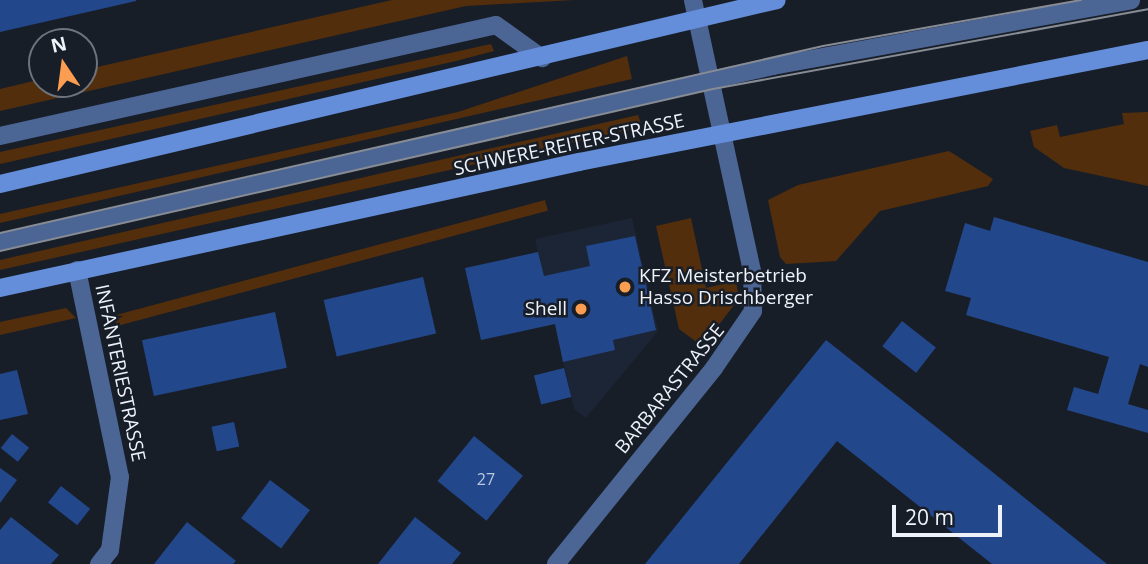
<!DOCTYPE html>
<style>
body{margin:0}
#map{position:relative;width:1148px;height:564px;overflow:hidden;background:#181e28;font-family:"Open Sans",sans-serif}
div>[style]{position:absolute}
.built>*{inset:0;background:#1c2535}
.green>*{inset:0;background:#532e0c;transform-origin:0 0}
.building>*{inset:0;background:#23478b;transform-origin:0 0}
.service>*{height:18px;margin:-9px;padding:0 9px;transform-origin:9px;border-radius:9px;background:#4b6595}
.minor>*{height:18px;margin:-9px;padding:0 9px;transform-origin:9px;border-radius:9px;background:#4b6595}
.secondary>*{height:18px;margin:-9px;padding:0 9px;transform-origin:9px;border-radius:9px;background:#648eda}
.tram>*{height:2px;margin:-1px;padding:0 1px;transform-origin:1px;border-radius:1px;background:#868b94}
.dots>*{width:19px;height:19px;translate:-50% -50%;box-sizing:border-box;border:4px solid #181e28;border-radius:50%}
span{translate:-50% -50%;white-space:nowrap;text-align:center;line-height:1.15;-webkit-text-stroke:5px #181e28;paint-order:stroke}
.number-label{font-size:16px;color:#bbc7de}
.number-label span{-webkit-text-stroke-width:0}
.street-label{font-size:19px;color:#eef2fa}
.poi-label{font-size:19px;color:#eef2fa}
.left{translate:0 -50%;text-align:left}
.right{translate:-100% -50%;text-align:right}
.north{position:absolute;left:28px;top:28px;width:70px;height:70px;box-sizing:border-box;background:#181e28;border:2px solid #6e737c;border-radius:50%;rotate:347deg;font-size:19px;font-weight:700;line-height:28px;text-align:center;color:#eef2fa}
.north::after{content:'';display:block;margin:auto;width:24px;height:32px;background:#fb9e51;clip-path:polygon(50% 0,100% 100%,50% 72%,0 100%)}
.scale{position:absolute;left:892px;top:505px;width:110px;height:32px;box-sizing:border-box;border:4px solid #eef2fa;border-top:0;padding-left:9px;font-size:21px;line-height:24px;white-space:nowrap;color:#eef2fa;-webkit-text-stroke:5px #181e28;paint-order:stroke}
</style>
<div id="map">
<div class="built">
<div style="clip-path:polygon(632px 218px,658px 331px,586px 418px,574px 409px,535px 239px)"></div>
</div>
<div class="green">
<div style="clip-path:polygon(392px 0,574px 0,466px 6px,0 111px,0 89px,42px 79px,42px 84px,84px 84px,84px 70px)"></div>
<div style="clip-path:polygon(491px 44px,494px 51px,456px 61px,0 164px,0 152px)"></div>
<div style="clip-path:polygon(627px 56px,632px 79px,0 223px,0 214px,458px 112px)"></div>
<div style="clip-path:polygon(1148px 112px,1148px 186px,1064px 168px,1034px 147px,1030px 131px,1057px 125px,1060px 137px,1124px 124px,1122px 113px)"></div>
<div style="clip-path:polygon(638px 115px,642px 127px,0 270px,0 260px)"></div>
<div style="clip-path:polygon(949px 151px,993px 179px,988px 186px,880px 211px,836px 261px,786px 264px,780px 257px,768px 200px,798px 185px)"></div>
<div style="left:545px;top:200px;width:11px;height:446px;rotate:75deg"></div>
<div style="clip-path:polygon(691px 218px,706px 288px,736px 281px,739px 299px,702px 346px,679px 329px,656px 226px)"></div>
<div style="clip-path:polygon(66px 308px,76px 318px,0 335px,0 322px)"></div>
</div>
<div class="building">
<div style="clip-path:polygon(0 0,136px 0,136px 1px,0 32px)"></div>
<div style="clip-path:polygon(994px 217px,1148px 262px,1148px 367px,1140px 364px,1128px 404px,1148px 410px,1148px 433px,1067px 410px,1074px 387px,1098px 394px,1109px 357px,966px 315px,971px 298px,945px 291px,965px 223px,990px 231px)"></div>
<div style="clip-path:polygon(635px 236px,656px 330px,613px 340px,615px 350px,563px 362px,555px 324px,481px 340px,465px 268px,538px 252px,544px 276px,590px 266px,586px 246px)"></div>
<div style="left:423px;top:277px;width:58px;height:102px;rotate:77deg"></div>
<div style="left:275px;top:312px;width:57px;height:136px;rotate:78deg"></div>
<div style="left:902px;top:321px;width:43px;height:32px;rotate:38deg"></div>
<div style="clip-path:polygon(826px 340px,935px 426px,1107px 564px,992px 564px,837px 441px,739px 564px,645px 564px)"></div>
<div style="left:564px;top:368px;width:30px;height:31px;rotate:76deg"></div>
<div style="clip-path:polygon(17px 370px,28px 414px,0 420px,0 374px)"></div>
<div style="left:234px;top:422px;width:25px;height:23px;rotate:78deg"></div>
<div style="left:12px;top:434px;width:22px;height:18px;rotate:39deg"></div>
<div style="left:474px;top:436px;width:63px;height:58px;rotate:39deg"></div>
<div style="clip-path:polygon(0 468px,17px 480px,0 503px)"></div>
<div style="left:270px;top:480px;width:50px;height:48px;rotate:37deg"></div>
<div style="left:61px;top:486px;width:37px;height:21px;rotate:38deg"></div>
<div style="clip-path:polygon(11px 517px,59px 555px,51px 564px,0 564px,0 530px)"></div>
<div style="clip-path:polygon(415px 517px,461px 553px,452px 564px,378px 564px)"></div>
<div style="clip-path:polygon(187px 522px,236px 561px,233px 564px,154px 564px)"></div>
</div>
<div class="service">
<div style="left:0;top:242px;width:793px;rotate:-12.83deg"></div>
<div style="left:773px;top:66px;width:364px;rotate:-10.4deg"></div>
</div>
<div class="minor">
<div style="left:0;top:136px;width:508px;rotate:-12.61deg"></div>
<div style="left:496px;top:25px;width:57px;rotate:35.7deg"></div>
<div style="left:77px;top:270px;width:211px;rotate:78.3deg"></div>
<div style="left:120px;top:477px;width:74px;rotate:97.8deg"></div>
<div style="left:110px;top:550px;width:18px;rotate:128deg"></div>
<div style="left:556px;top:564px;width:252px;rotate:-51.1deg"></div>
<div style="left:714px;top:368px;width:69px;rotate:-55.6deg"></div>
<div style="left:753px;top:311px;width:40px;rotate:-91.4deg"></div>
<div style="left:752px;top:271px;width:277px;rotate:-102.3deg"></div>
</div>
<div class="secondary">
<div style="left:0;top:184px;width:798px;rotate:-13.32deg"></div>
<div style="left:0;top:288px;width:593px;rotate:-12.28deg"></div>
<div style="left:579px;top:162px;width:580px;rotate:-11.14deg"></div>
</div>
<div class="tram">
<div style="left:0;top:233px;width:844px;rotate:-12.8deg"></div>
<div style="left:823px;top:46px;width:262px;rotate:-10.1deg"></div>
<div style="left:0;top:251px;width:731px;rotate:-12.8deg"></div>
<div style="left:713px;top:89px;width:442px;rotate:-10.4deg"></div>
</div>
<div class="dots">
<div style="left:625px;top:287px;background:#fb9e51"></div>
<div style="left:581px;top:309px;background:#fb9e51"></div>
</div>
<div class="number-label">
<span style="left:486px;top:479px">27</span>
</div>
<div class="street-label">
<span style="left:569px;top:145px;rotate:-12deg">SCHWERE-REITER-STRASSE</span>
<span style="left:120px;top:373px;rotate:78deg">INFANTERIESTRASSE</span>
<span style="left:670px;top:389px;rotate:-51deg">BARBARASTRASSE</span>
</div>
<div class="poi-label">
<span class="left" style="left:639px;top:287px">KFZ Meisterbetrieb<br>Hasso Drischberger</span>
<span class="right" style="left:567px;top:309px">Shell</span>
</div>
<div class="north">N</div>
<div class="scale">20 m</div>
</div>
